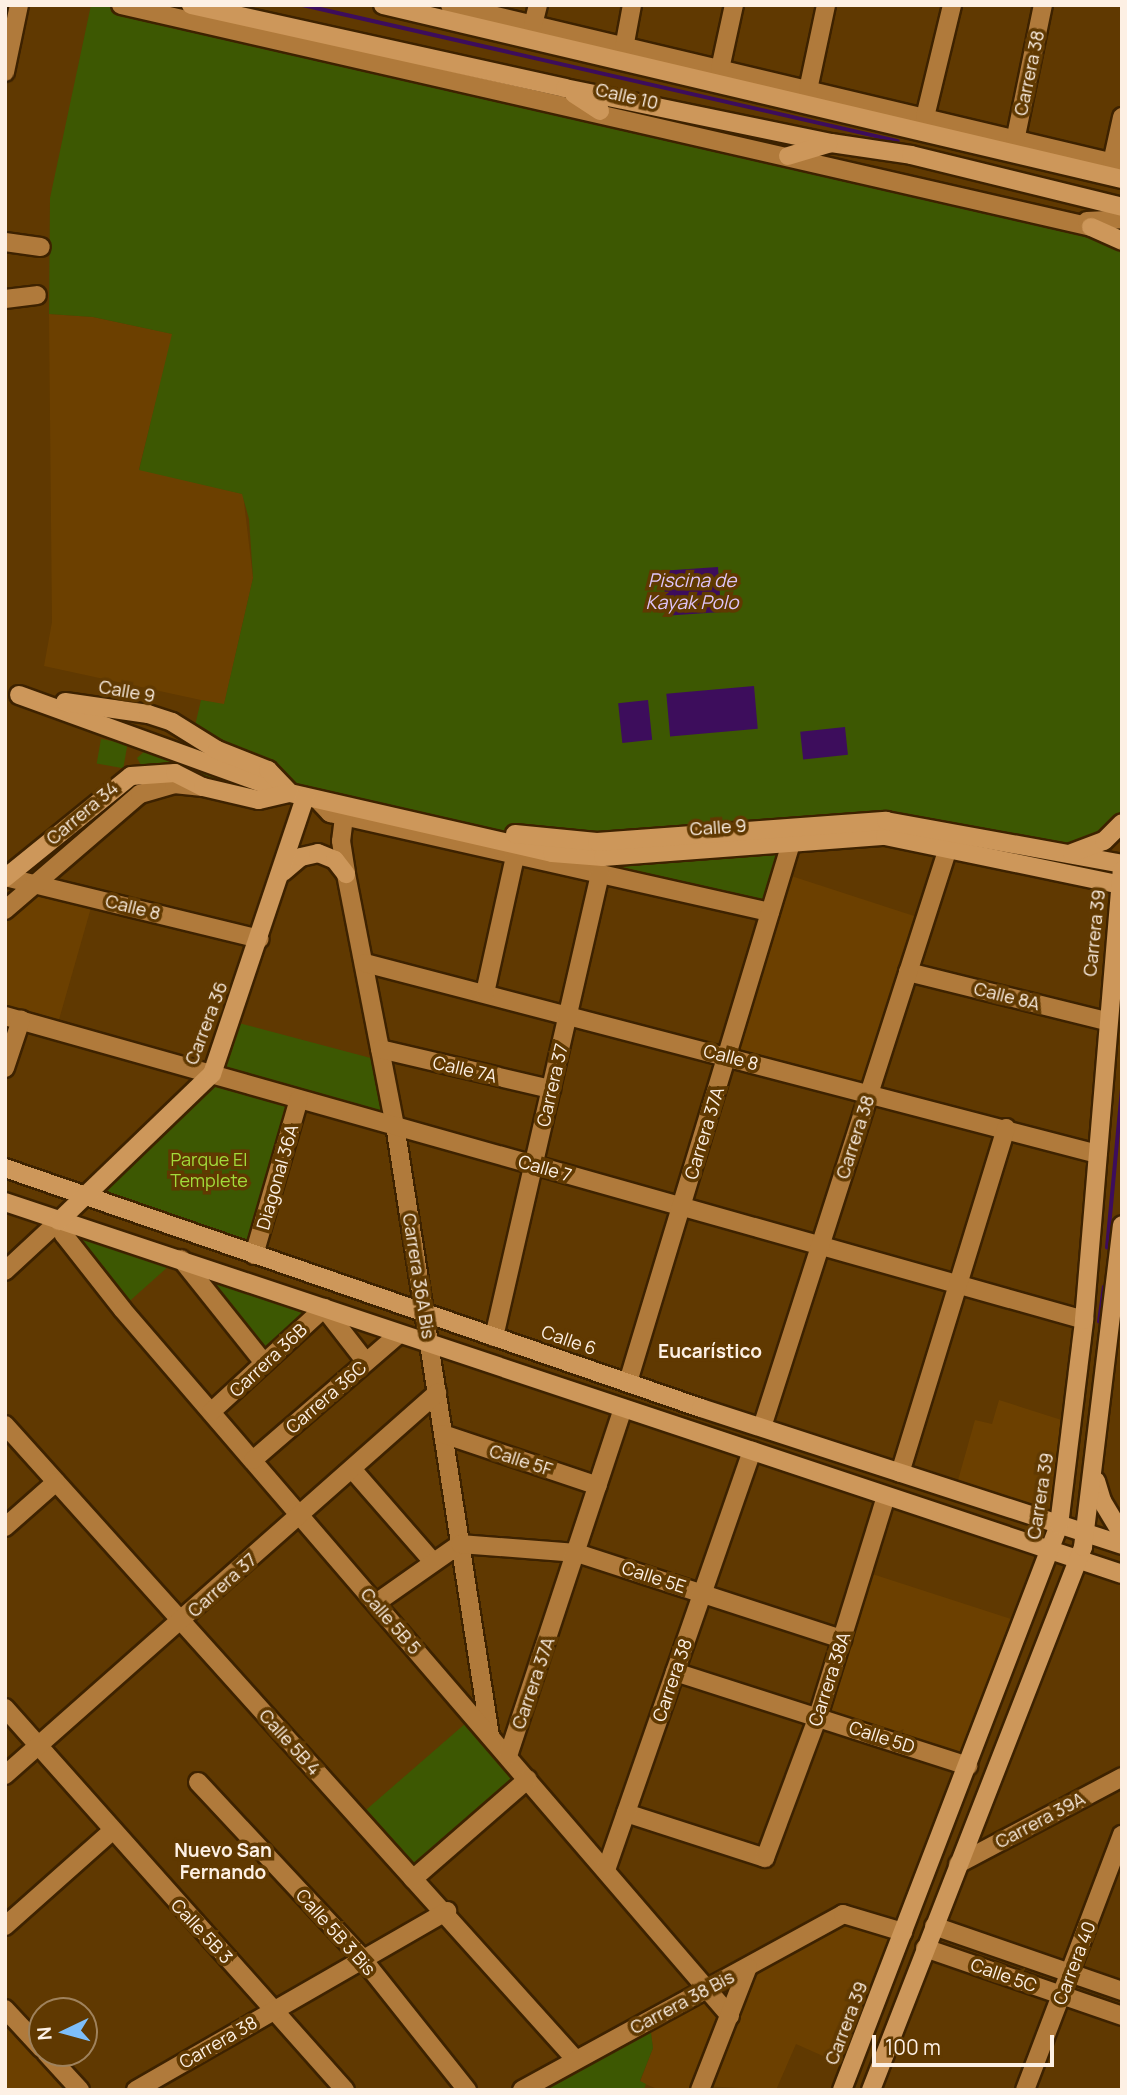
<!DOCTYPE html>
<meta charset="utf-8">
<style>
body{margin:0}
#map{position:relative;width:1127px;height:2095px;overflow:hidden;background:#603901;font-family:Manrope,sans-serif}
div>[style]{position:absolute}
.built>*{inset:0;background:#6c4000;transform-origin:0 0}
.green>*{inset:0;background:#3d5802;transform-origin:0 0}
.water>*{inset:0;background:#3d0d5c;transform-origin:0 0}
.stream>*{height:3.5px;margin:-1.75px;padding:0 1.75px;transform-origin:1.75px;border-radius:1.75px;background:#3d0d5c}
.roads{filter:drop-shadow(2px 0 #3d2200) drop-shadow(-2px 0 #3d2200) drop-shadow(0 2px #3d2200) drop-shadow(0 -2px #3d2200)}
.minor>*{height:18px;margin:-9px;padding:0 9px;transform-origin:9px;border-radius:9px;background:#b07a3b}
.major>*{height:18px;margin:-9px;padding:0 9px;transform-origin:9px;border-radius:9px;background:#cd975a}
span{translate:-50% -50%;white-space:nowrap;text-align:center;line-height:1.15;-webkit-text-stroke:7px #603901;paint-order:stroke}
.street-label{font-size:18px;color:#fdf0e4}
.park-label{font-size:18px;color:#a2dc3b}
.water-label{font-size:19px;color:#dfc4f9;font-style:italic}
.neighbourhood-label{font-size:19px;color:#fdf0e4;font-weight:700}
.frame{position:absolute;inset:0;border:7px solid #fdf0e4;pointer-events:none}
.north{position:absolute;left:28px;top:1997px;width:70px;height:70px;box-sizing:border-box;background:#603901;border:2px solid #9f825c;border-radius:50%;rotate:265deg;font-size:19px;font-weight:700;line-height:28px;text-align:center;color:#fdf0e4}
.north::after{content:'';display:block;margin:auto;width:24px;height:32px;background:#7dbef9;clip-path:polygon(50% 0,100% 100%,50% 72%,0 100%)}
.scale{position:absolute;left:872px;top:2035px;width:182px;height:32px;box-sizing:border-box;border:4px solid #fdf0e4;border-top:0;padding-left:9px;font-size:21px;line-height:24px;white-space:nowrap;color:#fdf0e4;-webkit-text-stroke:5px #603901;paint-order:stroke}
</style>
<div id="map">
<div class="built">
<div style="clip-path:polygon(49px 314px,93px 317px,173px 334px,139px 469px,243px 494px,253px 578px,224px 705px,44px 666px,52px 622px)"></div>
<div style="left:782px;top:873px;width:151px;height:191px;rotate:18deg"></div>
<div style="clip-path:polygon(35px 882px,94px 897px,56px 1030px,5px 1016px,5px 910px)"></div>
<div style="clip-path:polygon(999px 1400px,1071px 1423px,1059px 1525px,955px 1491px,975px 1420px,992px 1424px)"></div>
<div style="left:863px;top:1571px;width:169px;height:152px;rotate:18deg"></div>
<div style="clip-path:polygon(843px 1914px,903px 1932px,850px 2068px,796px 2044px,776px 2090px,703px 2086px,700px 2090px,660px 2090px,640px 2082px,653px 2048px,649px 2018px,708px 1988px,730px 2015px,748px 1967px)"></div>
<div style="clip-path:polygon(5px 2009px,80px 2090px,5px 2090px)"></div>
</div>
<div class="green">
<div style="clip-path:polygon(91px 5px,121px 5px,1122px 241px,1122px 823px,1087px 850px,984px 839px,517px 834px,333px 794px,318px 800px,193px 734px,201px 700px,224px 704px,253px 578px,249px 519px,242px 494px,139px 470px,172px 334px,93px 317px,49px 314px,50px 198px)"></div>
<div style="left:101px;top:739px;width:27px;height:25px;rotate:10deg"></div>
<div style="clip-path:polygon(148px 748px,231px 781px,141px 765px,137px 758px)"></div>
<div style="clip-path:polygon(791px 843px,770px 912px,600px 874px,603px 857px)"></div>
<div style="clip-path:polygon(231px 1021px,382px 1061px,395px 1125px,300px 1099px,254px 1255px,94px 1189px,212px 1074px)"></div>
<div style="clip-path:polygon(76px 1233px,170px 1265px,123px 1307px,71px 1238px)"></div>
<div style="clip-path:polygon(203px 1277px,310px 1312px,265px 1360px)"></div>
<div style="left:474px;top:1716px;width:83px;height:154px;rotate:49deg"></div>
<div style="clip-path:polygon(649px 2018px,653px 2048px,640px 2081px,646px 2084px,644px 2090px,522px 2090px)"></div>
</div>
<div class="water">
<div style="left:718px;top:567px;width:45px;height:55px;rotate:86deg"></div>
<div style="left:754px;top:686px;width:43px;height:88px;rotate:85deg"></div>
<div style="left:648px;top:700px;width:40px;height:30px;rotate:84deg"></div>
<div style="left:845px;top:727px;width:28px;height:45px;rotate:84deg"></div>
</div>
<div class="stream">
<div style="left:303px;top:5px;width:610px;rotate:12.88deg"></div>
<div style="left:1107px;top:1248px;width:161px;rotate:-84.6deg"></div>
<div style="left:1099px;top:1322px;width:35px;rotate:-82deg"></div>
</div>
<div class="roads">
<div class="minor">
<div style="left:121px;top:5px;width:1009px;rotate:12.88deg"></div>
<div style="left:450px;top:5px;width:691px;rotate:13.39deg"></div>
<div style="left:533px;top:25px;width:21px;rotate:-76deg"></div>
<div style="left:624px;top:48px;width:44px;rotate:-79.5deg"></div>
<div style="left:720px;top:69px;width:66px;rotate:-77.7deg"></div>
<div style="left:5px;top:72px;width:68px;rotate:-78.2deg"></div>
<div style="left:808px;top:90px;width:87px;rotate:-78deg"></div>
<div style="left:925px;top:117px;width:115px;rotate:-76.4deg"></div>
<div style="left:1015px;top:141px;width:139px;rotate:-78.4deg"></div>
<div style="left:1112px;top:163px;width:47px;rotate:-77.7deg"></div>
<div style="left:1087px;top:221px;width:35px;rotate:-3deg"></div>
<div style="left:5px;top:242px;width:36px;rotate:8deg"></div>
<div style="left:5px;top:299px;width:32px;rotate:-7deg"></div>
<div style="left:318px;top:800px;width:18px;rotate:47deg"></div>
<div style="left:330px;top:813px;width:451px;rotate:12.7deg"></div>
<div style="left:344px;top:817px;width:24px;rotate:97deg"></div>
<div style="left:341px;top:841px;width:33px;rotate:81deg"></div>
<div style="left:346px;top:874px;width:256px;rotate:79deg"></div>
<div style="left:395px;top:1125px;width:618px;rotate:81.16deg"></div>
<div style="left:5px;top:877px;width:262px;rotate:13.7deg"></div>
<div style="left:5px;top:910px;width:178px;rotate:-40.7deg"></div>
<div style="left:140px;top:794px;width:35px;rotate:-16deg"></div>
<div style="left:174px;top:784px;width:29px;rotate:6deg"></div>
<div style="left:365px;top:963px;width:757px;rotate:14.62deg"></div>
<div style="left:908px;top:972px;width:204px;rotate:13.9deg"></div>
<div style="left:485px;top:993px;width:139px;rotate:-77.6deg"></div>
<div style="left:5px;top:1016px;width:1121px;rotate:15.73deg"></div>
<div style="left:380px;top:1049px;width:176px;rotate:13.2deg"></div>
<div style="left:5px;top:1068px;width:51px;rotate:-71.6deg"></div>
<div style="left:254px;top:1255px;width:162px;rotate:-73.9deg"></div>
<div style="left:181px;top:1259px;width:133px;rotate:51.4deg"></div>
<div style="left:5px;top:1271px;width:74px;rotate:-42.8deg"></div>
<div style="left:59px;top:1221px;width:15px;rotate:70deg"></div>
<div style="left:64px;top:1235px;width:95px;rotate:51.8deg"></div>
<div style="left:123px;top:1310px;width:931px;rotate:49.31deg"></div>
<div style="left:494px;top:1337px;width:475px;rotate:-77.1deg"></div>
<div style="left:628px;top:1382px;width:563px;rotate:-73.17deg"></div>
<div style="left:211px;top:1412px;width:154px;rotate:-42.6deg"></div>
<div style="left:324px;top:1308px;width:68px;rotate:52.1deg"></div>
<div style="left:5px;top:1425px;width:853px;rotate:48.04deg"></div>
<div style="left:762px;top:1427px;width:608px;rotate:-72.19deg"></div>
<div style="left:443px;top:1434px;width:163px;rotate:18.5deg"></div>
<div style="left:253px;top:1460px;width:193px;rotate:-40.8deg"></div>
<div style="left:352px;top:1469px;width:123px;rotate:48.9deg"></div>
<div style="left:900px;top:1473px;width:361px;rotate:-72.9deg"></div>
<div style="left:5px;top:1527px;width:68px;rotate:-41.4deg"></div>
<div style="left:376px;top:1603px;width:103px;rotate:-35.1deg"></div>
<div style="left:460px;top:1544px;width:117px;rotate:4.4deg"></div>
<div style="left:577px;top:1553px;width:279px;rotate:18deg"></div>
<div style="left:675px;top:1672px;width:308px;rotate:17.8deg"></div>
<div style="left:5px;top:1708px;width:511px;rotate:48.33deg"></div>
<div style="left:508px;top:1756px;width:366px;rotate:-71.7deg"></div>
<div style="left:5px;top:1775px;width:577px;rotate:-41.49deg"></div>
<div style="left:198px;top:1782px;width:241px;rotate:47deg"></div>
<div style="left:362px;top:1958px;width:169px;rotate:51.5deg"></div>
<div style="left:626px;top:1813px;width:146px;rotate:17.9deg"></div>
<div style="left:765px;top:1858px;width:152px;rotate:-69.5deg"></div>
<div style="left:818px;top:1716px;width:229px;rotate:-72.8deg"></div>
<div style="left:958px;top:1864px;width:186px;rotate:-27.9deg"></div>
<div style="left:606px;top:1870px;width:444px;rotate:-70.8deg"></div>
<div style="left:413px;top:1879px;width:152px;rotate:-41deg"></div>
<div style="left:5px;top:1926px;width:144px;rotate:-41.6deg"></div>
<div style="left:934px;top:1926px;width:199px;rotate:19.1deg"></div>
<div style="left:925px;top:1948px;width:208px;rotate:19deg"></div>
<div style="left:5px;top:2009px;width:54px;rotate:47.2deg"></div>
<div style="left:46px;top:2053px;width:50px;rotate:47.4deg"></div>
<div style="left:136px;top:2090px;width:359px;rotate:-29.9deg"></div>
<div style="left:522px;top:2090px;width:366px;rotate:-28.7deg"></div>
<div style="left:843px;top:1914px;width:63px;rotate:16.7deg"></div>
<div style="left:700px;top:2090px;width:132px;rotate:-68.7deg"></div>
<div style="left:1025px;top:2090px;width:273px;rotate:-69.2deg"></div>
</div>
<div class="major">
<div style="left:191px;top:5px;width:383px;rotate:12.5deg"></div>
<div style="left:565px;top:88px;width:272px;rotate:11.7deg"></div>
<div style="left:831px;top:143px;width:81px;rotate:8.5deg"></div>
<div style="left:911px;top:155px;width:217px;rotate:13.8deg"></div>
<div style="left:383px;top:5px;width:759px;rotate:13.25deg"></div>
<div style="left:574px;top:94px;width:31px;rotate:33deg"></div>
<div style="left:788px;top:156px;width:42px;rotate:-16.7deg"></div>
<div style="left:1091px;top:227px;width:34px;rotate:24deg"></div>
<div style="left:19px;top:695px;width:288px;rotate:19.9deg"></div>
<div style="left:290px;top:793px;width:269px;rotate:12.9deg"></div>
<div style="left:552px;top:853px;width:51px;rotate:4.5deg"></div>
<div style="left:603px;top:857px;width:283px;rotate:-4.3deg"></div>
<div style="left:885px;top:836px;width:242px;rotate:11.7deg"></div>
<div style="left:65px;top:702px;width:84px;rotate:8.2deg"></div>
<div style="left:148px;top:714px;width:25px;rotate:18deg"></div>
<div style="left:172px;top:722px;width:53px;rotate:31.9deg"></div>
<div style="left:217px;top:750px;width:55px;rotate:21.4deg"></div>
<div style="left:268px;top:770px;width:28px;rotate:46deg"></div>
<div style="left:515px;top:834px;width:82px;rotate:5.6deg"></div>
<div style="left:597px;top:842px;width:290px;rotate:-4.2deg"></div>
<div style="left:886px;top:821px;width:240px;rotate:10.3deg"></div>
<div style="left:1072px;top:853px;width:34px;rotate:-21deg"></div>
<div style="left:1104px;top:841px;width:25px;rotate:-45deg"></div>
<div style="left:283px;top:872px;width:23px;rotate:-40deg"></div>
<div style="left:301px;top:857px;width:17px;rotate:-13deg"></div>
<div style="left:318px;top:853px;width:18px;rotate:22deg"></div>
<div style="left:335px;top:860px;width:18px;rotate:52deg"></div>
<div style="left:5px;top:878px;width:162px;rotate:-39deg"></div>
<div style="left:131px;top:776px;width:44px;rotate:-3.9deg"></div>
<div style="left:175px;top:773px;width:31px;rotate:27deg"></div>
<div style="left:203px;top:787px;width:57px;rotate:13.1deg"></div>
<div style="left:259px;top:800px;width:32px;rotate:-13deg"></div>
<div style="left:5px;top:1168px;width:736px;rotate:19.03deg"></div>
<div style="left:701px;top:1408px;width:443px;rotate:18deg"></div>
<div style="left:5px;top:1202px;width:1177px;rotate:18.42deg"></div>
<div style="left:59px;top:1221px;width:212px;rotate:-43.9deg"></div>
<div style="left:212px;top:1074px;width:292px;rotate:-71.4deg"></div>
<div style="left:1096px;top:1481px;width:21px;rotate:73deg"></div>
<div style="left:1102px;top:1501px;width:39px;rotate:59deg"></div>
<div style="left:842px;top:2090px;width:605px;rotate:-68.99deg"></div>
<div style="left:1059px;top:1525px;width:207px;rotate:-83deg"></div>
<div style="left:1084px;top:1320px;width:451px;rotate:-85.2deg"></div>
<div style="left:871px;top:2090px;width:583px;rotate:-68.67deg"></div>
<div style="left:1083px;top:1547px;width:324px;rotate:-83.1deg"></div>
</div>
</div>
<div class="street-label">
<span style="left:1029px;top:73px;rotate:-78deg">Carrera 38</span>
<span style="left:627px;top:96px;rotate:13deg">Calle 10</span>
<span style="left:127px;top:691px;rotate:10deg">Calle 9</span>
<span style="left:82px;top:813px;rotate:-40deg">Carrera 34</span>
<span style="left:718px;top:827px;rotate:-4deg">Calle 9</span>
<span style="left:133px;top:907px;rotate:14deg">Calle 8</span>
<span style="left:1094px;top:933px;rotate:-84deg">Carrera 39</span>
<span style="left:1007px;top:996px;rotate:14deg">Calle 8A</span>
<span style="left:206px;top:1023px;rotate:-69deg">Carrera 36</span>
<span style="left:731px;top:1057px;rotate:15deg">Calle 8</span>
<span style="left:465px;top:1069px;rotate:13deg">Calle 7A</span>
<span style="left:552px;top:1085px;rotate:-77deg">Carrera 37</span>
<span style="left:704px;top:1133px;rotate:-73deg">Carrera 37A</span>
<span style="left:855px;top:1137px;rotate:-72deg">Carrera 38</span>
<span style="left:545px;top:1168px;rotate:16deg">Calle 7</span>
<span style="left:277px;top:1177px;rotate:-74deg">Diagonal 36A</span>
<span style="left:419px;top:1276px;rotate:81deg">Carrera 36A Bis</span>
<span style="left:569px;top:1340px;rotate:19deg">Calle 6</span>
<span style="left:268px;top:1360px;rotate:-43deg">Carrera 36B</span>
<span style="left:326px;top:1397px;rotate:-41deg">Carrera 36C</span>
<span style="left:521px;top:1460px;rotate:18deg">Calle 5F</span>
<span style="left:1040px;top:1496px;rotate:-81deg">Carrera 39</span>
<span style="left:654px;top:1577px;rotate:18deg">Calle 5E</span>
<span style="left:222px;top:1585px;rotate:-42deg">Carrera 37</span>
<span style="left:391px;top:1621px;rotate:49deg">Calle 5B 5</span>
<span style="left:829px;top:1679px;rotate:-72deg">Carrera 38A</span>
<span style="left:672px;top:1680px;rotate:-71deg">Carrera 38</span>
<span style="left:533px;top:1683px;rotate:-71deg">Carrera 37A</span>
<span style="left:882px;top:1737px;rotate:18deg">Calle 5D</span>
<span style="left:290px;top:1742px;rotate:48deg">Calle 5B 4</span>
<span style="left:1040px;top:1820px;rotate:-28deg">Carrera 39A</span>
<span style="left:202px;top:1931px;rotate:47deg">Calle 5B 3</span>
<span style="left:336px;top:1932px;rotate:48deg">Calle 5B 3 Bis</span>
<span style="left:1074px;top:1963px;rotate:-69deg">Carrera 40</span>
<span style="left:1004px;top:1975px;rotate:19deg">Calle 5C</span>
<span style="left:682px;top:2002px;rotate:-28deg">Carrera 38 Bis</span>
<span style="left:846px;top:2023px;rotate:-69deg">Carrera 39</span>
<span style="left:218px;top:2042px;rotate:-30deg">Carrera 38</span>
</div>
<div class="park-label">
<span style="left:209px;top:1170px">Parque El<br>Templete</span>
</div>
<div class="water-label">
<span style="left:692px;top:592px">Piscina de<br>Kayak Polo</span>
</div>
<div class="neighbourhood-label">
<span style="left:710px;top:1352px">Eucarístico</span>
<span style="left:223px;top:1862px">Nuevo San<br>Fernando</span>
</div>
<div class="frame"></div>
<div class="north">N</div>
<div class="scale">100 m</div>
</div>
